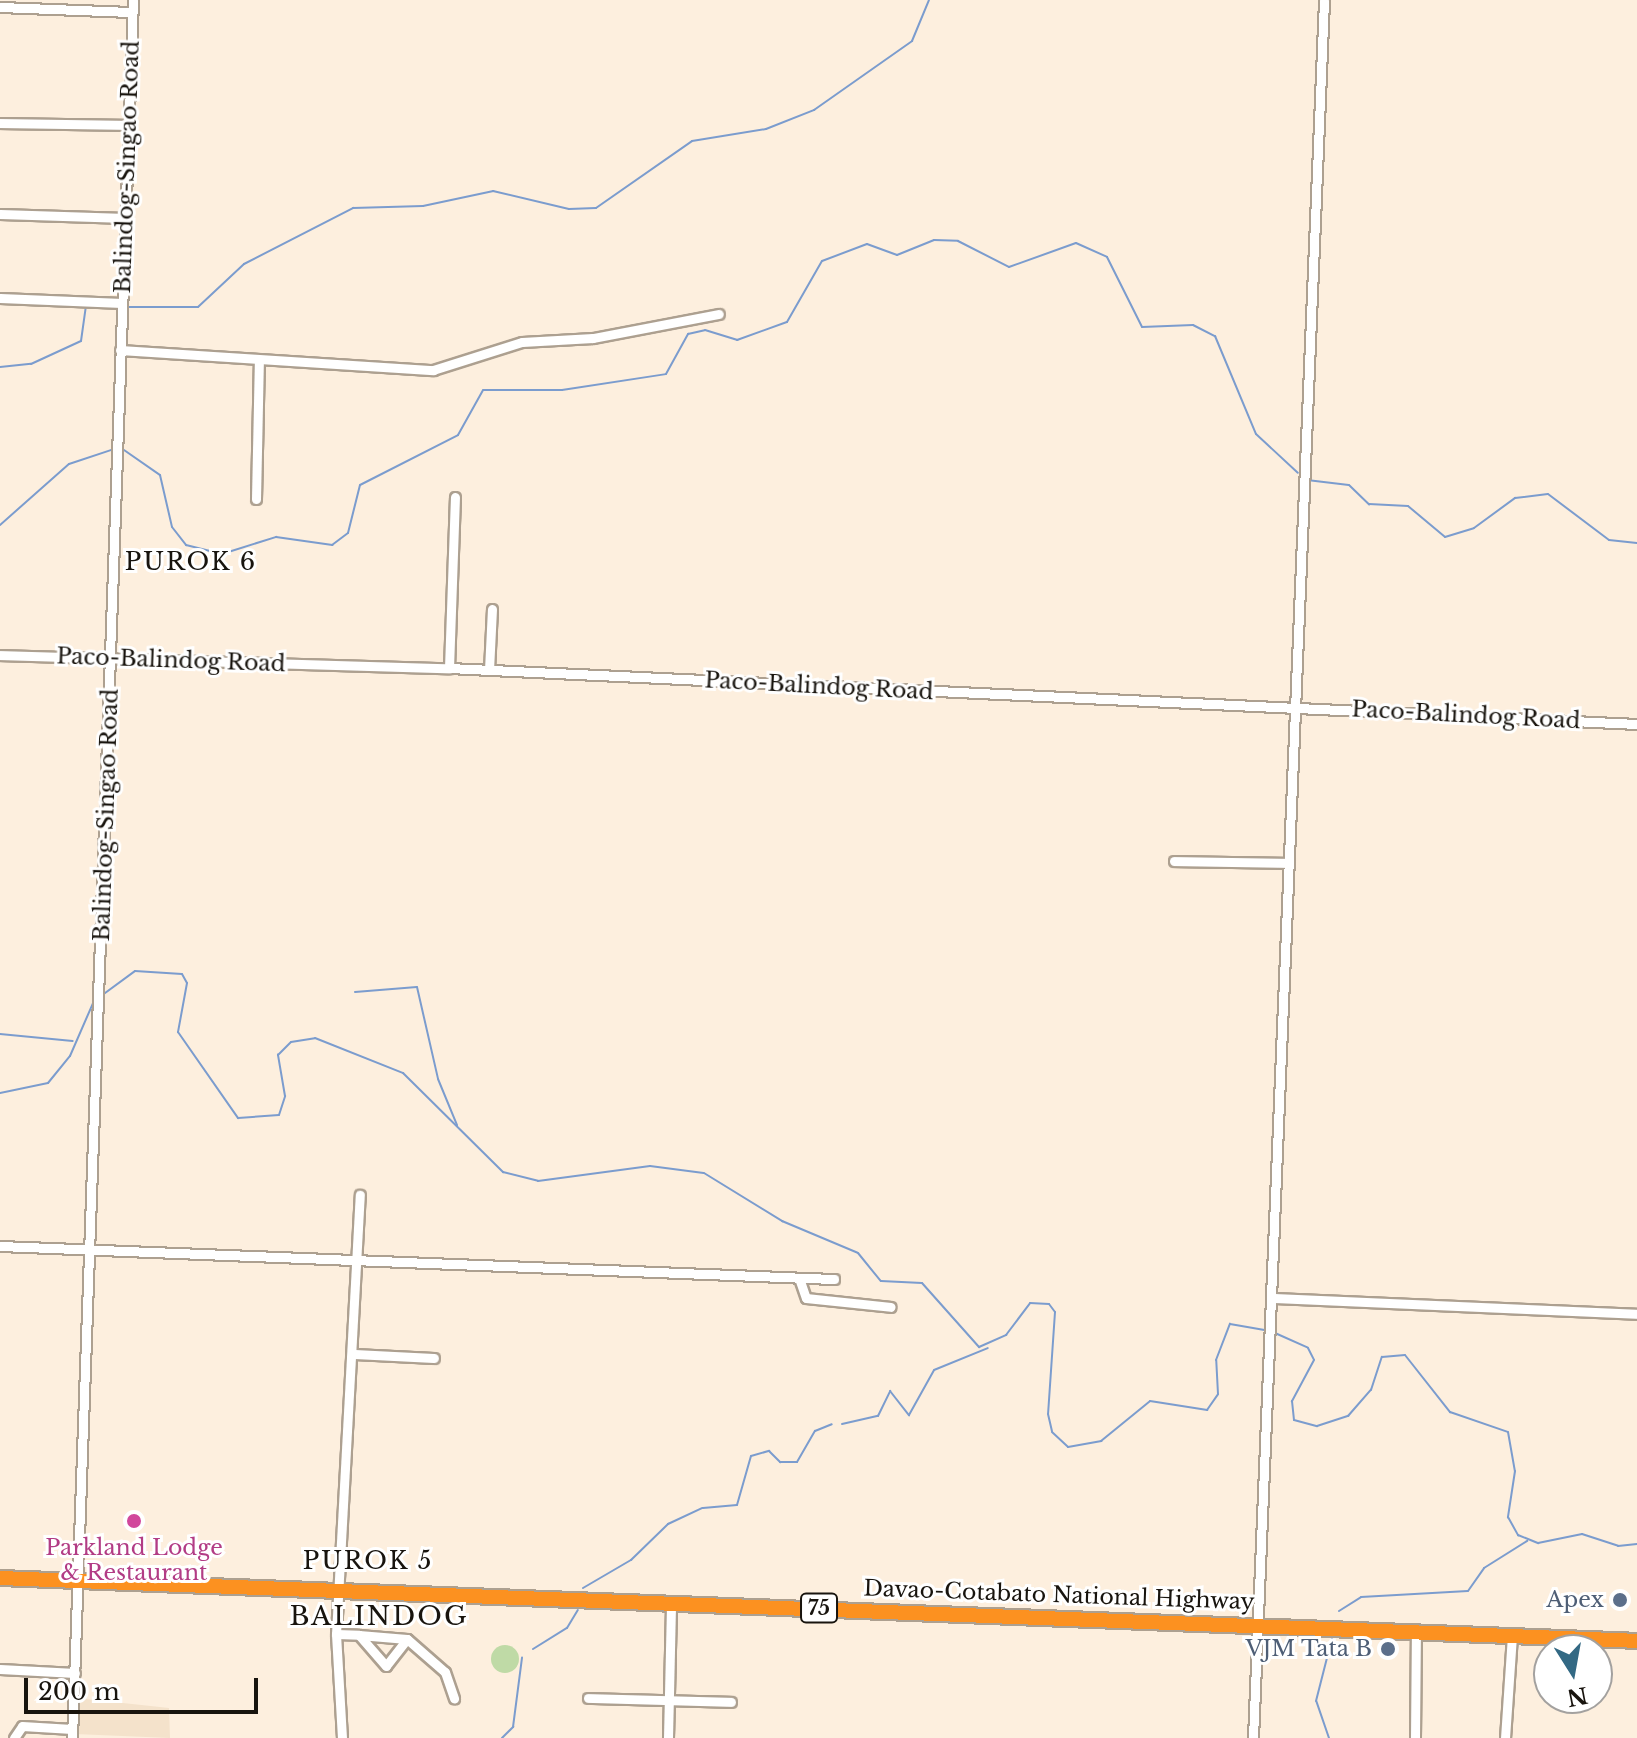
<!DOCTYPE html>
<style>
body{margin:0}
#map{position:relative;width:1637px;height:1738px;overflow:hidden;background:#fdefde;font-family:"Libre Baskerville",serif}
div>[style]{position:absolute}
.built>*{inset:0;background:#f4e2cb}
.green>*{inset:0;background:#bfdaa6}
.round{border-radius:50%}
.stream>*{height:2px;margin:-1px;padding:0 1px;transform-origin:1px;border-radius:1px;background:#7b9cce}
.roads{filter:drop-shadow(2px 0 #ada090) drop-shadow(-2px 0 #ada090) drop-shadow(0 2px #ada090) drop-shadow(0 -2px #ada090)}
.minor>*{height:9px;margin:-4.5px;padding:0 4.5px;transform-origin:4.5px;border-radius:4.5px;background:#fff}
.highway>*{height:14px;margin:-7px;padding:0 7px;transform-origin:7px;border-radius:7px;background:#fc9120}
.dots>*{width:22px;height:22px;translate:-50% -50%;box-sizing:border-box;border:4px solid #fff;border-radius:50%}
span{translate:-50% -50%;white-space:nowrap;text-align:center;line-height:1.15;-webkit-text-stroke:6px #fff;paint-order:stroke}
.shield-label span{padding:2px 6px;background:#fff;border:2px solid;border-radius:6px;-webkit-text-stroke-width:0}
.shield-label{font-size:20px;color:#18140e;font-weight:700}
.street-label{font-size:22px;color:#18140e}
.hotel-label{font-size:22px;color:#b23c85}
.service-label{font-size:22px;color:#4e5e75}
.right{translate:-100% -50%;text-align:right}
.neighbourhood-label{font-size:24px;color:#18140e;letter-spacing:2px}
.quarter-label{font-size:26px;color:#18140e;letter-spacing:2px}
.north{position:absolute;left:1533px;top:1634px;width:80px;height:80px;box-sizing:border-box;background:#fff;border:2px solid #a3a19f;border-radius:50%;rotate:169deg;font-size:22px;font-weight:700;line-height:32px;text-align:center;color:#18140e}
.north::after{content:'';display:block;margin:auto;width:28px;height:36px;background:#336984;clip-path:polygon(50% 0,100% 100%,50% 72%,0 100%)}
.scale{position:absolute;left:24px;top:1678px;width:234px;height:36px;box-sizing:border-box;border:4px solid #18140e;border-top:0;padding-left:10px;font-size:24px;line-height:28px;white-space:nowrap;color:#18140e;-webkit-text-stroke:6px #fff;paint-order:stroke}
</style>
<div id="map">
<div class="built">
<div style="clip-path:polygon(77px 1698px,169px 1708px,170px 1738px,75px 1734px)"></div>
</div>
<div class="green">
<div class="round" style="left:491px;top:1645px;width:28px;height:28px"></div>
</div>
<div class="stream">
<div style="left:127px;top:307px;width:71px"></div>
<div style="left:198px;top:307px;width:63px;rotate:-43.1deg"></div>
<div style="left:244px;top:264px;width:123px;rotate:-27.2deg"></div>
<div style="left:353px;top:208px;width:70px;rotate:-1.6deg"></div>
<div style="left:423px;top:206px;width:72px;rotate:-12.1deg"></div>
<div style="left:493px;top:191px;width:78px;rotate:13.3deg"></div>
<div style="left:569px;top:209px;width:27px;rotate:-2deg"></div>
<div style="left:596px;top:208px;width:117px;rotate:-34.9deg"></div>
<div style="left:692px;top:141px;width:75px;rotate:-9.2deg"></div>
<div style="left:766px;top:129px;width:52px;rotate:-21.6deg"></div>
<div style="left:814px;top:110px;width:120px;rotate:-35.1deg"></div>
<div style="left:912px;top:41px;width:44px;rotate:-67.5deg"></div>
<div style="left:0;top:367px;width:31px;rotate:-6deg"></div>
<div style="left:31px;top:364px;width:55px;rotate:-24.7deg"></div>
<div style="left:81px;top:341px;width:35px;rotate:-82deg"></div>
<div style="left:86px;top:306px;width:31px;rotate:2deg"></div>
<div style="left:124px;top:450px;width:44px;rotate:34.8deg"></div>
<div style="left:160px;top:475px;width:53px;rotate:77deg"></div>
<div style="left:172px;top:527px;width:23px;rotate:52deg"></div>
<div style="left:186px;top:545px;width:37px;rotate:14deg"></div>
<div style="left:222px;top:554px;width:57px;rotate:-17.5deg"></div>
<div style="left:276px;top:537px;width:57px;rotate:8.1deg"></div>
<div style="left:332px;top:545px;width:20px;rotate:-37deg"></div>
<div style="left:348px;top:533px;width:49px;rotate:-76deg"></div>
<div style="left:360px;top:485px;width:110px;rotate:-27deg"></div>
<div style="left:458px;top:435px;width:51px;rotate:-60.9deg"></div>
<div style="left:483px;top:390px;width:79px"></div>
<div style="left:562px;top:390px;width:105px;rotate:-8.7deg"></div>
<div style="left:666px;top:374px;width:46px;rotate:-61.2deg"></div>
<div style="left:688px;top:334px;width:17px;rotate:-13deg"></div>
<div style="left:705px;top:330px;width:34px;rotate:17deg"></div>
<div style="left:737px;top:340px;width:53px;rotate:-19.8deg"></div>
<div style="left:787px;top:322px;width:70px;rotate:-60.2deg"></div>
<div style="left:822px;top:261px;width:48px;rotate:-20.7deg"></div>
<div style="left:867px;top:244px;width:32px;rotate:20deg"></div>
<div style="left:897px;top:255px;width:40px;rotate:-22deg"></div>
<div style="left:934px;top:240px;width:24px;rotate:2deg"></div>
<div style="left:958px;top:241px;width:57px;rotate:27deg"></div>
<div style="left:1009px;top:267px;width:71px;rotate:-19.7deg"></div>
<div style="left:1076px;top:243px;width:34px;rotate:24deg"></div>
<div style="left:1107px;top:257px;width:78px;rotate:63.4deg"></div>
<div style="left:1142px;top:327px;width:51px;rotate:-2.2deg"></div>
<div style="left:1193px;top:325px;width:25px;rotate:27deg"></div>
<div style="left:1215px;top:336px;width:106px;rotate:67.3deg"></div>
<div style="left:1256px;top:434px;width:57px;rotate:42.9deg"></div>
<div style="left:1307px;top:480px;width:42px;rotate:6.8deg"></div>
<div style="left:1349px;top:485px;width:28px;rotate:44deg"></div>
<div style="left:1369px;top:504px;width:39px;rotate:3deg"></div>
<div style="left:1408px;top:506px;width:48px;rotate:40deg"></div>
<div style="left:1445px;top:537px;width:30px;rotate:-17deg"></div>
<div style="left:1474px;top:528px;width:51px;rotate:-36.2deg"></div>
<div style="left:1515px;top:498px;width:33px;rotate:-7deg"></div>
<div style="left:1548px;top:494px;width:76px;rotate:37deg"></div>
<div style="left:1609px;top:540px;width:28px;rotate:6deg"></div>
<div style="left:0;top:525px;width:92px;rotate:-41.5deg"></div>
<div style="left:69px;top:464px;width:44px;rotate:-18.4deg"></div>
<div style="left:355px;top:992px;width:62px;rotate:-4.6deg"></div>
<div style="left:417px;top:987px;width:94px;rotate:77.1deg"></div>
<div style="left:438px;top:1079px;width:50px;rotate:67.6deg"></div>
<div style="left:101px;top:996px;width:42px;rotate:-36.3deg"></div>
<div style="left:135px;top:971px;width:47px;rotate:3.7deg"></div>
<div style="left:182px;top:974px;width:10px;rotate:61deg"></div>
<div style="left:187px;top:983px;width:50px;rotate:100.4deg"></div>
<div style="left:178px;top:1032px;width:105px;rotate:55.1deg"></div>
<div style="left:238px;top:1118px;width:41px;rotate:-4.2deg"></div>
<div style="left:279px;top:1115px;width:20px;rotate:-72deg"></div>
<div style="left:285px;top:1096px;width:42px;rotate:-99.7deg"></div>
<div style="left:278px;top:1055px;width:18px;rotate:-45deg"></div>
<div style="left:291px;top:1042px;width:24px;rotate:-9deg"></div>
<div style="left:315px;top:1038px;width:95px;rotate:21.7deg"></div>
<div style="left:403px;top:1073px;width:141px;rotate:44.7deg"></div>
<div style="left:503px;top:1172px;width:36px;rotate:14deg"></div>
<div style="left:538px;top:1181px;width:113px;rotate:-7.6deg"></div>
<div style="left:650px;top:1166px;width:54px;rotate:7.4deg"></div>
<div style="left:704px;top:1173px;width:92px;rotate:31.6deg"></div>
<div style="left:782px;top:1221px;width:82px;rotate:22.8deg"></div>
<div style="left:858px;top:1253px;width:36px;rotate:51deg"></div>
<div style="left:881px;top:1281px;width:41px;rotate:2.8deg"></div>
<div style="left:922px;top:1283px;width:86px;rotate:48.3deg"></div>
<div style="left:979px;top:1347px;width:30px;rotate:-24deg"></div>
<div style="left:1006px;top:1335px;width:40px;rotate:-53deg"></div>
<div style="left:1030px;top:1303px;width:19px;rotate:3deg"></div>
<div style="left:1049px;top:1304px;width:10px;rotate:53deg"></div>
<div style="left:1055px;top:1312px;width:102px;rotate:93.9deg"></div>
<div style="left:1048px;top:1414px;width:18px;rotate:77deg"></div>
<div style="left:1052px;top:1432px;width:22px;rotate:43deg"></div>
<div style="left:1068px;top:1447px;width:34px;rotate:-10deg"></div>
<div style="left:1101px;top:1441px;width:63px;rotate:-39.2deg"></div>
<div style="left:1150px;top:1401px;width:58px;rotate:9deg"></div>
<div style="left:1207px;top:1410px;width:19px;rotate:-55deg"></div>
<div style="left:1218px;top:1394px;width:34px;rotate:-93deg"></div>
<div style="left:1216px;top:1360px;width:39px;rotate:-69deg"></div>
<div style="left:1230px;top:1324px;width:35px;rotate:10deg"></div>
<div style="left:0;top:1034px;width:73px;rotate:5.5deg"></div>
<div style="left:0;top:1093px;width:49px;rotate:-11.8deg"></div>
<div style="left:48px;top:1083px;width:35px;rotate:-51deg"></div>
<div style="left:70px;top:1056px;width:58px;rotate:-66.5deg"></div>
<div style="left:1275px;top:1333px;width:36px;rotate:24deg"></div>
<div style="left:1308px;top:1348px;width:13px;rotate:63deg"></div>
<div style="left:1314px;top:1360px;width:47px;rotate:118.2deg"></div>
<div style="left:1292px;top:1401px;width:19px;rotate:84deg"></div>
<div style="left:1294px;top:1420px;width:24px;rotate:15deg"></div>
<div style="left:1317px;top:1426px;width:33px;rotate:-18deg"></div>
<div style="left:1348px;top:1416px;width:35px;rotate:-49deg"></div>
<div style="left:1371px;top:1390px;width:35px;rotate:-72deg"></div>
<div style="left:1382px;top:1357px;width:23px;rotate:-5deg"></div>
<div style="left:1405px;top:1355px;width:73px;rotate:51.7deg"></div>
<div style="left:1450px;top:1412px;width:61px;rotate:19deg"></div>
<div style="left:1508px;top:1432px;width:40px;rotate:80deg"></div>
<div style="left:1515px;top:1471px;width:47px;rotate:98.7deg"></div>
<div style="left:1508px;top:1517px;width:21px;rotate:61deg"></div>
<div style="left:1518px;top:1535px;width:22px;rotate:22deg"></div>
<div style="left:1538px;top:1543px;width:45px;rotate:-11.6deg"></div>
<div style="left:1582px;top:1534px;width:38px;rotate:18deg"></div>
<div style="left:1618px;top:1546px;width:19px;rotate:-6deg"></div>
<div style="left:842px;top:1424px;width:37px;rotate:-13deg"></div>
<div style="left:878px;top:1416px;width:28px;rotate:-64deg"></div>
<div style="left:890px;top:1391px;width:31px;rotate:52deg"></div>
<div style="left:909px;top:1415px;width:51px;rotate:-60.9deg"></div>
<div style="left:934px;top:1370px;width:58px;rotate:-22.2deg"></div>
<div style="left:583px;top:1588px;width:56px;rotate:-30.3deg"></div>
<div style="left:631px;top:1560px;width:52px;rotate:-44.2deg"></div>
<div style="left:668px;top:1524px;width:38px;rotate:-25deg"></div>
<div style="left:703px;top:1508px;width:34px;rotate:-5deg"></div>
<div style="left:737px;top:1505px;width:51px;rotate:-74.1deg"></div>
<div style="left:751px;top:1456px;width:19px;rotate:-16deg"></div>
<div style="left:769px;top:1451px;width:16px;rotate:45deg"></div>
<div style="left:780px;top:1462px;width:17px"></div>
<div style="left:797px;top:1462px;width:36px;rotate:-60deg"></div>
<div style="left:815px;top:1431px;width:18px;rotate:-22deg"></div>
<div style="left:1339px;top:1611px;width:26px;rotate:-32deg"></div>
<div style="left:1361px;top:1597px;width:107px;rotate:-3.2deg"></div>
<div style="left:1468px;top:1591px;width:28px;rotate:-55deg"></div>
<div style="left:1484px;top:1568px;width:51px;rotate:-32.1deg"></div>
<div style="left:533px;top:1649px;width:40px;rotate:-32deg"></div>
<div style="left:567px;top:1628px;width:21px;rotate:-59deg"></div>
<div style="left:502px;top:1738px;width:16px;rotate:-45deg"></div>
<div style="left:513px;top:1727px;width:70px;rotate:-82.6deg"></div>
<div style="left:1329px;top:1738px;width:39px;rotate:-109deg"></div>
<div style="left:1316px;top:1701px;width:65px;rotate:-75.7deg"></div>
</div>
<div class="roads">
<div class="minor">
<div style="left:0;top:7px;width:132px;rotate:2.2deg"></div>
<div style="left:0;top:123px;width:129px;rotate:0.9deg"></div>
<div style="left:0;top:214px;width:126px;rotate:1.8deg"></div>
<div style="left:0;top:298px;width:122px;rotate:2.3deg"></div>
<div style="left:120px;top:350px;width:314px;rotate:3.7deg"></div>
<div style="left:433px;top:370px;width:93px;rotate:-17.5deg"></div>
<div style="left:522px;top:342px;width:71px;rotate:-3.2deg"></div>
<div style="left:593px;top:338px;width:128px;rotate:-10.8deg"></div>
<div style="left:256px;top:499px;width:139px;rotate:-88.8deg"></div>
<div style="left:0;top:655px;width:449px;rotate:1.7deg"></div>
<div style="left:449px;top:668px;width:1189px;rotate:2.7deg"></div>
<div style="left:449px;top:668px;width:171px;rotate:-88deg"></div>
<div style="left:489px;top:670px;width:61px;rotate:-87.2deg"></div>
<div style="left:1174px;top:861px;width:115px;rotate:1deg"></div>
<div style="left:0;top:1246px;width:835px;rotate:2.27deg"></div>
<div style="left:799px;top:1278px;width:21px;rotate:71deg"></div>
<div style="left:806px;top:1298px;width:85px;rotate:6deg"></div>
<div style="left:1273px;top:1298px;width:364px;rotate:2.5deg"></div>
<div style="left:354px;top:1354px;width:80px;rotate:2.9deg"></div>
<div style="left:336px;top:1634px;width:23px;rotate:2deg"></div>
<div style="left:359px;top:1635px;width:48px;rotate:4.8deg"></div>
<div style="left:407px;top:1639px;width:34px;rotate:128deg"></div>
<div style="left:386px;top:1666px;width:41px;rotate:-131.1deg"></div>
<div style="left:407px;top:1639px;width:50px;rotate:41deg"></div>
<div style="left:445px;top:1672px;width:28px;rotate:71deg"></div>
<div style="left:0;top:1669px;width:75px;rotate:3.1deg"></div>
<div style="left:588px;top:1698px;width:143px;rotate:1.6deg"></div>
<div style="left:14px;top:1738px;width:14px;rotate:-56deg"></div>
<div style="left:22px;top:1726px;width:50px;rotate:3.4deg"></div>
<div style="left:72px;top:1738px;width:1739px;rotate:-87.99deg"></div>
<div style="left:342px;top:1738px;width:104px;rotate:-93.3deg"></div>
<div style="left:336px;top:1634px;width:440px;rotate:-86.9deg"></div>
<div style="left:668px;top:1738px;width:136px;rotate:-88.7deg"></div>
<div style="left:1253px;top:1738px;width:1739px;rotate:-87.66deg"></div>
<div style="left:1415px;top:1738px;width:106px;rotate:-89.5deg"></div>
<div style="left:1505px;top:1738px;width:102px;rotate:-86.1deg"></div>
</div>
<div class="highway">
<div style="left:0;top:1578px;width:1638px;rotate:2.2deg"></div>
</div>
</div>
<div class="dots">
<div style="left:134px;top:1521px;background:#d1479c"></div>
<div style="left:1620px;top:1600px;background:#5c6f8a"></div>
<div style="left:1388px;top:1649px;background:#5c6f8a"></div>
</div>
<div class="shield-label">
<span style="left:819px;top:1608px">75</span>
</div>
<div class="street-label">
<span style="left:127px;top:167px;rotate:-88deg">Balindog-Singao Road</span>
<span style="left:171px;top:660px;rotate:2deg">Paco-Balindog Road</span>
<span style="left:819px;top:686px;rotate:3deg">Paco-Balindog Road</span>
<span style="left:1466px;top:715px;rotate:3deg">Paco-Balindog Road</span>
<span style="left:106px;top:815px;rotate:-88deg">Balindog-Singao Road</span>
<span style="left:1059px;top:1595px;rotate:2deg">Davao-Cotabato National Highway</span>
</div>
<div class="hotel-label">
<span style="left:134px;top:1560px">Parkland Lodge<br>&amp; Restaurant</span>
</div>
<div class="service-label">
<span class="right" style="left:1604px;top:1600px">Apex</span>
<span class="right" style="left:1372px;top:1649px">VJM Tata B</span>
</div>
<div class="neighbourhood-label">
<span style="left:191px;top:562px">PUROK 6</span>
<span style="left:368px;top:1561px">PUROK 5</span>
</div>
<div class="quarter-label">
<span style="left:379px;top:1617px">BALINDOG</span>
</div>
<div class="north">N</div>
<div class="scale">200 m</div>
</div>
